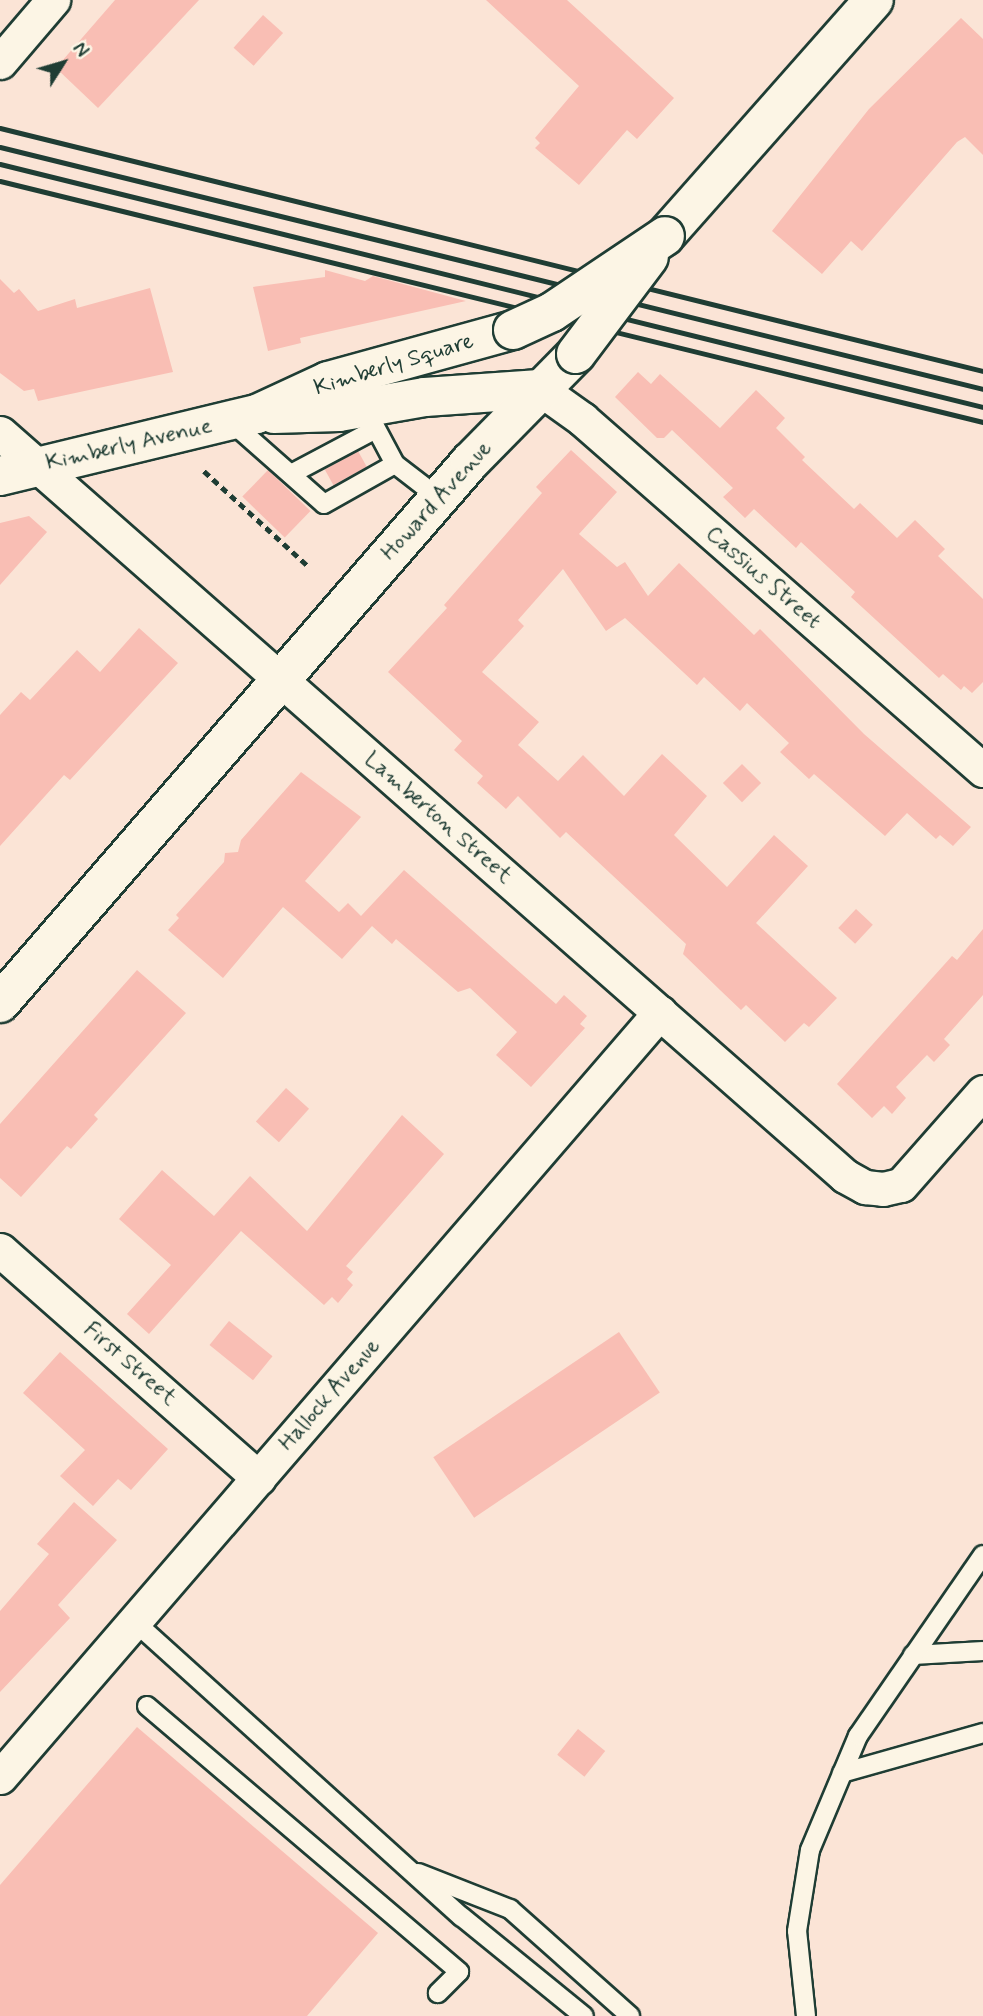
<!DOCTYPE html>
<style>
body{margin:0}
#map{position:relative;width:983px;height:2016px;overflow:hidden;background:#fbe4d6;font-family:Mynerve,sans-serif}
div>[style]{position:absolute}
.building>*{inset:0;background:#f9beb4;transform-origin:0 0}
.path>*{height:4.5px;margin-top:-2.25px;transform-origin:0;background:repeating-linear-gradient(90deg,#1f3d34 0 7px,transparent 0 12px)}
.roads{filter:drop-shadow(2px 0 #1f3d34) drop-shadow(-2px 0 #1f3d34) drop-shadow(0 2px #1f3d34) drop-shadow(0 -2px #1f3d34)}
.lane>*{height:18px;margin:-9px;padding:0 9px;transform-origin:9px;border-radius:9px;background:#fcf5e5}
.street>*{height:33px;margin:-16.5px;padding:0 16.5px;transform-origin:16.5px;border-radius:16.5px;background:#fcf5e5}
.secondary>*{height:38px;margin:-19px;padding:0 19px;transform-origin:19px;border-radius:19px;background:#fcf5e5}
.rail>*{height:5px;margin:-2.5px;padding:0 2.5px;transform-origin:2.5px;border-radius:2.5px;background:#1f3d34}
.bridges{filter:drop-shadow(2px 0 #1f3d34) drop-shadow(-2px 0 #1f3d34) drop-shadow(0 2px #1f3d34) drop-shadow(0 -2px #1f3d34)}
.secondary-bridge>*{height:38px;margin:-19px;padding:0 19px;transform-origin:19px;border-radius:19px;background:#fcf5e5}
span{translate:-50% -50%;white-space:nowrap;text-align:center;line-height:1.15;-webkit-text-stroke:5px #fcf5e5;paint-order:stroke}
.street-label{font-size:23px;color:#1f3d34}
.north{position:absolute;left:28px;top:28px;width:70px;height:70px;-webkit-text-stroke:5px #fcf5e5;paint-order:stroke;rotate:53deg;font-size:19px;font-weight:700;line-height:28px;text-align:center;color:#1f3d34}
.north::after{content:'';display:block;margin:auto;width:24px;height:32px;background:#1f3d34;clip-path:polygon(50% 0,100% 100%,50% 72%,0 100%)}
</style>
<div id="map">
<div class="building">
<div style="clip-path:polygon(115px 0,199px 0,98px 108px,56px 68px)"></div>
<div style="clip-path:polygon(486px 0,567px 0,674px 98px,637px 139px,627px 130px,579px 185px,535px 148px,540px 143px,535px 138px,579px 86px)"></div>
<div style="left:263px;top:15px;width:27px;height:44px;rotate:42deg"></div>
<div style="clip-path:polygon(961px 18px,983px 39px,983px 155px,965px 137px,957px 142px,862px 251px,851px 241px,822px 274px,772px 231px,869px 109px)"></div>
<div style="clip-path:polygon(325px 270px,365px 281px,373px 276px,466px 301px,300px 338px,301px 343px,268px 351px,253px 287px,325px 277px)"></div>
<div style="clip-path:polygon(0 279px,14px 293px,19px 289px,38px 311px,75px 299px,77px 308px,150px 288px,173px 372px,38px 401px,34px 389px,24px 391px,0 373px)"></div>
<div style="clip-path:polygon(638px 372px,651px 384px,660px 374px,720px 428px,756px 390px,785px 418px,776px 428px,805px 457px,802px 460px,854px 509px,860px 503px,897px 538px,915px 520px,945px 549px,938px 556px,983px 599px,983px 682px,972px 693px,964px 686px,961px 690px,943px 674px,939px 678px,851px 597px,855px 592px,801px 542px,796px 548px,754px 509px,745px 518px,723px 497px,733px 488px,672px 430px,664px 438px,657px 438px,615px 397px)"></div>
<div style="clip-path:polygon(571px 450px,617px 492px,579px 534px,617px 567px,625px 562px,648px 596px,679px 563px,754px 635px,760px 629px,864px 734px,971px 827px,953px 846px,940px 835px,936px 839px,907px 813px,885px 836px,814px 774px,809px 779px,780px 752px,789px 743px,747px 703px,740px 711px,704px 677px,697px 685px,625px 618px,606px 631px,563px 569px,518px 620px,524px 626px,482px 672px,539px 722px,518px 745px,558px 781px,583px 755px,624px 796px,662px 754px,707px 796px,674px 835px,727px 887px,774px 835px,808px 866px,756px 923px,837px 998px,809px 1027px,804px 1023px,785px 1042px,746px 1005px,741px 1010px,720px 990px,683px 954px,686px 944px,566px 832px,560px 838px,518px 796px,506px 809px,477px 783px,483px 776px,454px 750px,462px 741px,388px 672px,447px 608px,444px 605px,542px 493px,536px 487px)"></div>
<div style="left:358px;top:451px;width:18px;height:38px;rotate:61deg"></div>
<div style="left:268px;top:470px;width:59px;height:37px;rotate:44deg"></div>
<div style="clip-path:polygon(29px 516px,47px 532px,0 585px,0 523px)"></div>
<div style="clip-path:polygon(139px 628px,178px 663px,70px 780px,64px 775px,0 846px,0 715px,21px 692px,30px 700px,77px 650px,100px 672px)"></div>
<div style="left:742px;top:764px;width:27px;height:27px;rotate:45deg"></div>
<div style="clip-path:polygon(301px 772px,361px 817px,305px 881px,339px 912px,348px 903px,361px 916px,404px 870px,556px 1004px,564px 995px,587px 1016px,580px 1024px,585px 1028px,531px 1087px,496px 1055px,517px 1032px,470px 988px,458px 992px,396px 939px,392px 944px,372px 926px,342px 959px,283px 907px,223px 978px,168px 930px,179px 918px,176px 915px,224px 862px,225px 853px,238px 852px,241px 840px)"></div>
<div style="left:856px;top:909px;width:23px;height:26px;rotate:43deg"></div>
<div style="clip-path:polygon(983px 929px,983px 995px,944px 1039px,950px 1045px,934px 1062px,927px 1055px,896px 1087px,906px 1098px,892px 1114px,884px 1106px,872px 1118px,837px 1084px,952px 956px,957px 960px)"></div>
<div style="clip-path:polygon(137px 970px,186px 1013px,94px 1115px,98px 1119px,71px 1149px,67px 1146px,21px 1197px,0 1178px,0 1124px)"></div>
<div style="left:286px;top:1088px;width:31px;height:45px;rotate:42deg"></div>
<div style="clip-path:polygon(402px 1115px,444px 1154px,346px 1266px,353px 1272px,347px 1279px,353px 1285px,338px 1303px,332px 1297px,324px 1305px,241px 1231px,149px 1334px,127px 1314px,171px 1265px,119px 1219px,162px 1170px,214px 1216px,250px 1176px,307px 1231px)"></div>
<div style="left:229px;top:1321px;width:56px;height:31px;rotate:39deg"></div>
<div style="left:619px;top:1332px;width:73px;height:224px;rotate:56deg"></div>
<div style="clip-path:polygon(60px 1352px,168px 1449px,131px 1490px,118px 1479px,93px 1506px,60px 1476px,85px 1450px,23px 1393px)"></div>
<div style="clip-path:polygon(74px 1502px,117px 1540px,58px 1605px,70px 1618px,0 1692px,0 1611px,49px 1554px,37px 1544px)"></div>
<div style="clip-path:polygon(137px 1727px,378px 1933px,307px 2016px,0 2016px,0 1885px)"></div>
<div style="left:578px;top:1729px;width:35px;height:33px;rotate:39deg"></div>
</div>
<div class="path">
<div style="left:204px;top:471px;width:141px;rotate:42.4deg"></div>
</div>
<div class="roads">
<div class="lane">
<div style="left:230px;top:421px;width:125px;rotate:41.4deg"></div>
<div style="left:324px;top:504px;width:81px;rotate:-29.4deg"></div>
<div style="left:395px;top:464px;width:56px;rotate:37.7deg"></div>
<div style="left:372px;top:421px;width:49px;rotate:61.9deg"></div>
<div style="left:291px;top:474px;width:96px;rotate:-27.9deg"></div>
<div style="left:135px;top:1622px;width:440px;rotate:42.1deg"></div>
<div style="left:462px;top:1917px;width:157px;rotate:39.1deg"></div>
<div style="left:913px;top:1655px;width:70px;rotate:-3.3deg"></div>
<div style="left:147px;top:1706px;width:410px;rotate:40.4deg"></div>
<div style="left:459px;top:1972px;width:30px;rotate:135deg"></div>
<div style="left:842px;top:1773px;width:147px;rotate:-15.8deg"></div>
<div style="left:418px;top:1873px;width:99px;rotate:21.4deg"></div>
<div style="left:510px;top:1909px;width:161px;rotate:41.7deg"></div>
<div style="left:806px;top:2016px;width:85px;rotate:-96deg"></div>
<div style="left:797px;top:1931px;width:82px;rotate:-80.9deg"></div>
<div style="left:810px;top:1850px;width:124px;rotate:-67.2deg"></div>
<div style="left:858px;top:1736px;width:220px;rotate:-55.4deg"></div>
</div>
<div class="street">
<div style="left:0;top:62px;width:82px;rotate:-49.5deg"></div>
<div style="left:540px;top:389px;width:52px;rotate:35.5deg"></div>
<div style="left:582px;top:419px;width:533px;rotate:41.2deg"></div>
<div style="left:0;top:433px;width:1125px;rotate:41.32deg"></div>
<div style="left:845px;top:1176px;width:23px;rotate:29deg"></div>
<div style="left:865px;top:1187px;width:18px;rotate:6deg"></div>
<div style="left:883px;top:1189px;width:18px;rotate:-13deg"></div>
<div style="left:901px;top:1185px;width:124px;rotate:-48.6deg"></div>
<div style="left:0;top:1250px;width:345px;rotate:41.4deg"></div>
<div style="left:0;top:1777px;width:1010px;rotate:-49.21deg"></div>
</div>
<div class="secondary">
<div style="left:665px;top:236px;width:315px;rotate:-48.5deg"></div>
<div style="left:274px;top:414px;width:65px;rotate:-1.8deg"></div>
<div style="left:339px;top:412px;width:87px;rotate:-9.9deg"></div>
<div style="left:425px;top:397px;width:115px;rotate:-4deg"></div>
<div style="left:0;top:476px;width:264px;rotate:-13.6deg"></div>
<div style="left:257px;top:414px;width:78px;rotate:-24.9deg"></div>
<div style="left:328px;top:381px;width:192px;rotate:-15.4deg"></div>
<div style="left:0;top:1003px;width:717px;rotate:-49.02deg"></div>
<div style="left:470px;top:462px;width:151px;rotate:-45.5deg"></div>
</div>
</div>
<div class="rail">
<div style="left:0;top:128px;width:1013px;rotate:13.89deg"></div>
<div style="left:0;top:147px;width:1012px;rotate:13.83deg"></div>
<div style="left:0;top:164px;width:1013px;rotate:13.89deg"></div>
<div style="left:0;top:181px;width:1012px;rotate:13.78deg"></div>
</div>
<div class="bridges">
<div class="secondary-bridge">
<div style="left:513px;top:330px;width:43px;rotate:-24.8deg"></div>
<div style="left:552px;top:312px;width:136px;rotate:-33.9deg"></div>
<div style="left:576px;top:354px;width:121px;rotate:-53deg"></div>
</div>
</div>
<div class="street-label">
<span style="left:394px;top:365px;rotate:-17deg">Kimberly Square</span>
<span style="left:129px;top:445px;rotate:-13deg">Kimberly Avenue</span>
<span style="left:437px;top:501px;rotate:-48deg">Howard Avenue</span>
<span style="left:763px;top:578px;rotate:41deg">Cassius Street</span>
<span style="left:438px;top:818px;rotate:41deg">Lamberton Street</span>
<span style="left:130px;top:1364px;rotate:41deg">First Street</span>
<span style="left:330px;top:1395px;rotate:-49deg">Hallock Avenue</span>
</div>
<div class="north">N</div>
</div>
